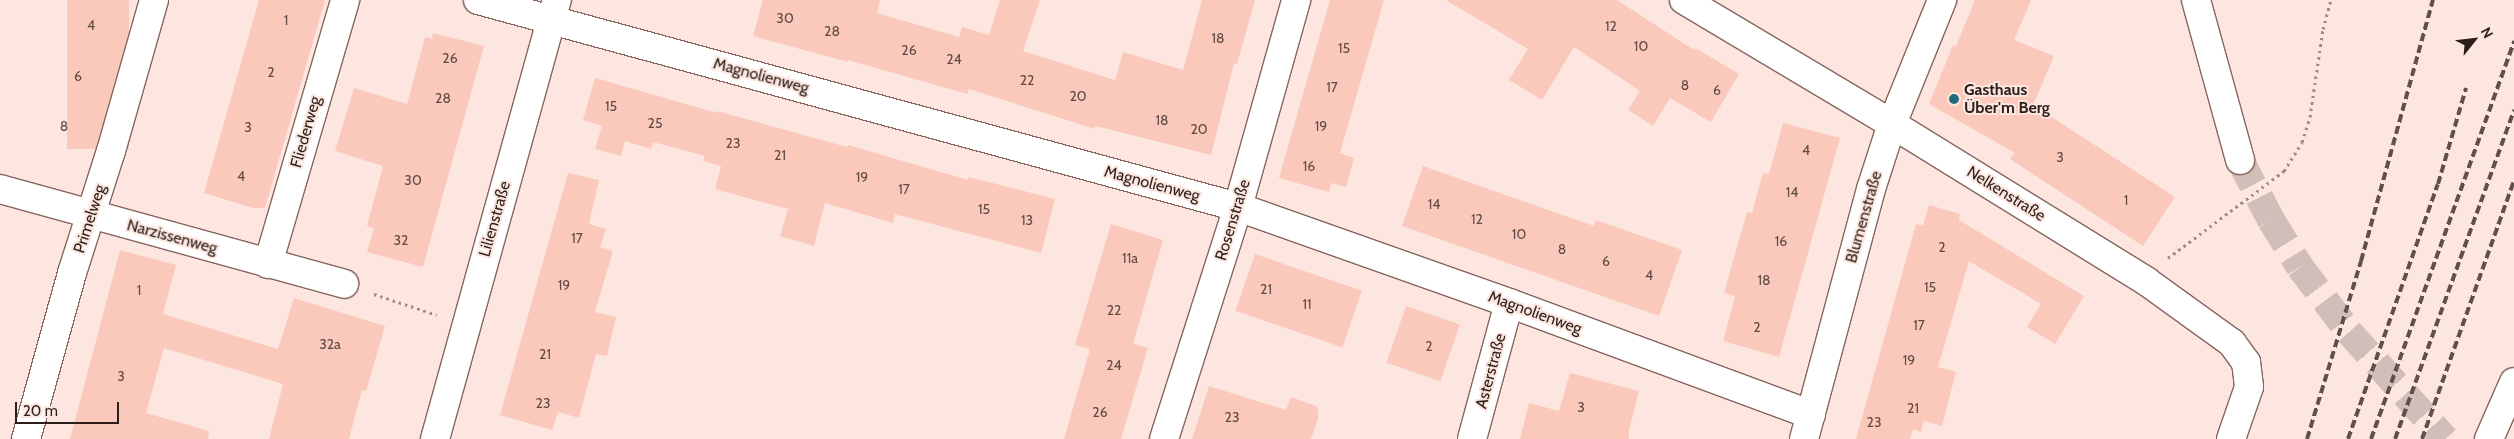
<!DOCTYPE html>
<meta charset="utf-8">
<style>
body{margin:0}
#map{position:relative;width:2514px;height:439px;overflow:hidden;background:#fce6df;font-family:Cabin,sans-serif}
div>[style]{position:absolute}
.building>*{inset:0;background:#fac9bc;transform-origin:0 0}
.tertiary-tunnel>*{height:28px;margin-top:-14px;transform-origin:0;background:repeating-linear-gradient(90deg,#d2beb8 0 28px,transparent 0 42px)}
.path>*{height:3px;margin-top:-1.5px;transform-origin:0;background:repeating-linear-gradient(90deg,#9d8b85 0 2.5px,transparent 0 6.5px)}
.roads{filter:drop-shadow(1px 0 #85655c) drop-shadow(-1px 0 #85655c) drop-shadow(0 1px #85655c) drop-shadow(0 -1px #85655c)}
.minor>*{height:28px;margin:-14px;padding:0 14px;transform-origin:14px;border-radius:14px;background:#fff}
.tertiary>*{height:28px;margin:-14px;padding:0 14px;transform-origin:14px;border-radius:14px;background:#fff}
.rail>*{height:4px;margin-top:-2px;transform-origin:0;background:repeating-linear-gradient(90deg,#5f504b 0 8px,transparent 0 12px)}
.dots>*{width:14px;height:14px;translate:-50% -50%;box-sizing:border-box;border:2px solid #fce6df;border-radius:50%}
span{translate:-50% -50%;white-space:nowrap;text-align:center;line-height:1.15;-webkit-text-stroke:4px #fce6df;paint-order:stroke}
.number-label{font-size:14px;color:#604a43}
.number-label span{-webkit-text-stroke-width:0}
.street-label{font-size:16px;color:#2c1f1b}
.poi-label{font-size:16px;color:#2c1f1b;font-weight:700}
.left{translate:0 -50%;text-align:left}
.north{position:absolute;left:2449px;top:15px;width:50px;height:50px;-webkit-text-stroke:4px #fce6df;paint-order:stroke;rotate:61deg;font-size:14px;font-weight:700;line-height:20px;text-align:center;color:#2c1f1b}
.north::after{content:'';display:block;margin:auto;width:18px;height:22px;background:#2c1f1b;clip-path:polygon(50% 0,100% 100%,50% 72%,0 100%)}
.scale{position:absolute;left:15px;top:402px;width:104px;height:22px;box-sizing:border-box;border:2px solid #2c1f1b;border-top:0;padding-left:6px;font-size:15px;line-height:18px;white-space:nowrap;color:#2c1f1b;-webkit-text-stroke:4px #fce6df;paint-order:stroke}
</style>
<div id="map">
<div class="building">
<div style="left:67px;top:0;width:62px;height:149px"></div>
<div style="clip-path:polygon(259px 0,325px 0,265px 208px,253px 208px,204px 193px)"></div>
<div style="clip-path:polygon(763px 0,880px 0,877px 13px,959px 37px,962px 27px,989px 35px,1000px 0,1040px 0,1023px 51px,1115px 80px,1123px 52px,1183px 70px,1202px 0,1255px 0,1237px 64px,1234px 63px,1211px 155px,1096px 126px,1095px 129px,969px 89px,967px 94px,848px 60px,848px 62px,753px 36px)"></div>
<div style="clip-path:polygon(1330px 0,1384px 0,1340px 153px,1354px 158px,1346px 187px,1331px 183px,1329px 192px,1279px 178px)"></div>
<div style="clip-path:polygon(1446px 0,1617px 0,1694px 50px,1695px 48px,1739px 74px,1711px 122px,1670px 98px,1653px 126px,1628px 110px,1640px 91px,1574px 47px,1542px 100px,1509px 80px,1528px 49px)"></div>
<div style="clip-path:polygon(1975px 0,2031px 0,2014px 40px,2054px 56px,2033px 105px,2175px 197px,2143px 246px,2010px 159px,2015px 153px,1929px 104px,1953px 45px,1956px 46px)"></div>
<div style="clip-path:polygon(433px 33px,484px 46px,423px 267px,367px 252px,374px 228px,367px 226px,383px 166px,335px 151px,354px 88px,407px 104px,425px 37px,432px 39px)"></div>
<div style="clip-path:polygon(595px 78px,717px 113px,717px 111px,847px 147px,848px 145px,968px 180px,969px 177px,1055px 199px,1041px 253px,895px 214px,893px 223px,825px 203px,814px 246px,780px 236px,788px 209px,715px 189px,721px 166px,703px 161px,705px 156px,653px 142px,651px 149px,625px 141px,621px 156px,595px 149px,602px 126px,583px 120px)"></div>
<div style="clip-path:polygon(1783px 123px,1840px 138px,1779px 357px,1723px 341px,1735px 296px,1724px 293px,1747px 212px,1752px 213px,1763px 173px,1769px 174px)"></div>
<div style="clip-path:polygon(1423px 166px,1594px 226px,1596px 220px,1682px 250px,1659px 316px,1402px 226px)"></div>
<div style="clip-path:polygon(568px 173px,599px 180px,589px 224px,606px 229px,600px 247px,613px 251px,595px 312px,616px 317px,607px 356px,596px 354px,579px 418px,558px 412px,552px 430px,500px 415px)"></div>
<div style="clip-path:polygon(1929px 205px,1960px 214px,1959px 220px,2084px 296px,2055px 344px,2027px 327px,2041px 304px,1969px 261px,1938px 367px,1956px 372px,1942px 426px,1924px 421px,1921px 432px,1913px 429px,1910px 439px,1856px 439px,1916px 224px,1923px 226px)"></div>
<div style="clip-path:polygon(1111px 224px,1163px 240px,1133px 344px,1148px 348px,1121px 439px,1064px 439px,1090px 349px,1075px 345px)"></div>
<div style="clip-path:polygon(120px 250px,176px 265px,163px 314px,278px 349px,294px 298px,385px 326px,366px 391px,362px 390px,349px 439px,269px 439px,283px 384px,164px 348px,146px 413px,209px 431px,208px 439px,70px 439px)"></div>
<div style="left:1255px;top:254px;width:113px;height:60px;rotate:19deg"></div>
<div style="left:1406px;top:306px;width:57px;height:60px;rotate:19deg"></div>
<div style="clip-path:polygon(1570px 373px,1639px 391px,1629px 430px,1629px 439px,1520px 439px,1529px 403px,1559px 411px)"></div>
<div style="clip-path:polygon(1209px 386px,1286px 410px,1291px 397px,1318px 407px,1318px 419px,1311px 439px,1192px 439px)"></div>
</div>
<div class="tertiary-tunnel">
<div style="left:2240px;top:160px;width:68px;rotate:62.7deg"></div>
<div style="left:2271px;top:220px;width:55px;rotate:58.3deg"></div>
<div style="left:2300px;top:267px;width:81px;rotate:53deg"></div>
<div style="left:2349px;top:332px;width:144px;rotate:48.1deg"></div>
</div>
<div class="path">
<div style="left:2168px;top:258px;width:145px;rotate:-36.9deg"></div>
<div style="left:2284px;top:171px;width:34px;rotate:-58deg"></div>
<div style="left:2302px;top:142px;width:26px;rotate:-72deg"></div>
<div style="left:2310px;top:117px;width:89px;rotate:-81.6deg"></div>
<div style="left:2323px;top:29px;width:30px;rotate:-75deg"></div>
<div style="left:374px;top:294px;width:66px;rotate:18.4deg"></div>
</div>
<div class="roads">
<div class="minor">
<div style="left:478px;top:0;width:788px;rotate:15.24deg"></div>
<div style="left:1238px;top:207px;width:288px;rotate:19.5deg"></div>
<div style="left:1509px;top:303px;width:322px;rotate:20.3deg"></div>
<div style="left:1684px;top:0;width:242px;rotate:30.8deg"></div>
<div style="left:1892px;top:124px;width:299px;rotate:31.7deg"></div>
<div style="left:2146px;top:281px;width:106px;rotate:35.8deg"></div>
<div style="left:2232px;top:343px;width:24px;rotate:54deg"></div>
<div style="left:2246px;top:362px;width:25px;rotate:83deg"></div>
<div style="left:2249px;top:387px;width:55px;rotate:109.1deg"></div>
<div style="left:0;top:189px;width:357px;rotate:15.4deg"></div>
<div style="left:268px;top:264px;width:275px;rotate:-73.7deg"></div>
<div style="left:26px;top:439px;width:172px;rotate:-74.5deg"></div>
<div style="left:72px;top:273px;width:128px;rotate:-72.3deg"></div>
<div style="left:111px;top:151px;width:157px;rotate:-74.1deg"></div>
<div style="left:435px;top:439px;width:456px;rotate:-74.5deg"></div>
<div style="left:1164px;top:439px;width:244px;rotate:-72.3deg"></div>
<div style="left:1238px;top:207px;width:215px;rotate:-74.3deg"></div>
<div style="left:1472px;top:439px;width:141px;rotate:-74.8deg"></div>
<div style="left:1804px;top:439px;width:259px;rotate:-75deg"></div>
<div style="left:1871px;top:189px;width:68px;rotate:-72.1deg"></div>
<div style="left:1892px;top:124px;width:134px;rotate:-68deg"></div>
<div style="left:2489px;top:439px;width:62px;rotate:-66.3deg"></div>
</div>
<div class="tertiary">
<div style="left:2196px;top:0;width:166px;rotate:74.6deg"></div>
</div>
</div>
<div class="rail">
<div style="left:2307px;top:439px;width:186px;rotate:-73.1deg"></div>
<div style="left:2361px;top:261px;width:271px;rotate:-74.6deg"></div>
<div style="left:2348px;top:439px;width:270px;rotate:-70.6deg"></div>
<div style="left:2438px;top:184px;width:100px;rotate:-73.7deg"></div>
<div style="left:2371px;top:439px;width:423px;rotate:-70.2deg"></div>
<div style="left:2395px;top:439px;width:350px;rotate:-70.1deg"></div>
<div style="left:2422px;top:439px;width:274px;rotate:-70.4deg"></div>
</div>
<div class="dots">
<div style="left:1954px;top:99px;background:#256a7a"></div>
</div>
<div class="number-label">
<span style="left:785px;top:18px">30</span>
<span style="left:286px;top:20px">1</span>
<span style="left:91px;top:25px">4</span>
<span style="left:1611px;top:26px">12</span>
<span style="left:832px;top:31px">28</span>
<span style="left:1218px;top:38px">18</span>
<span style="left:1641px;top:46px">10</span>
<span style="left:1344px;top:48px">15</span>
<span style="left:909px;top:50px">26</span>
<span style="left:450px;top:58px">26</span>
<span style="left:954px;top:59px">24</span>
<span style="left:271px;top:72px">2</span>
<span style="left:78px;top:76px">6</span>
<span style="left:1027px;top:80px">22</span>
<span style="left:1685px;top:85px">8</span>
<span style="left:1332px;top:87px">17</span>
<span style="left:1717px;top:90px">6</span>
<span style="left:1078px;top:96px">20</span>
<span style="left:443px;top:98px">28</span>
<span style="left:611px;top:106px">15</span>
<span style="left:1162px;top:120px">18</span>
<span style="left:655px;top:123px">25</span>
<span style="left:64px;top:126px">8</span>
<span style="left:1321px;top:126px">19</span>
<span style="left:248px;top:127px">3</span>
<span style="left:1199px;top:129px">20</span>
<span style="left:733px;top:143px">23</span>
<span style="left:1806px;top:150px">4</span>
<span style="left:780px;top:155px">21</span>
<span style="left:2060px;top:157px">3</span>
<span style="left:1309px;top:166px">16</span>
<span style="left:241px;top:176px">4</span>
<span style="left:862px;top:177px">19</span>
<span style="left:413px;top:180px">30</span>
<span style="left:904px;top:189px">17</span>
<span style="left:1792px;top:192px">14</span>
<span style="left:2126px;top:200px">1</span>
<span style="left:1434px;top:204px">14</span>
<span style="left:984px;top:209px">15</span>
<span style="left:1477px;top:219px">12</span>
<span style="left:1027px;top:220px">13</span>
<span style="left:1519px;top:234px">10</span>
<span style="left:577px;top:238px">17</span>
<span style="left:401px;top:240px">32</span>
<span style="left:1781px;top:241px">16</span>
<span style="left:1942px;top:247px">2</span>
<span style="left:1562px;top:249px">8</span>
<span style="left:1130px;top:258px">11a</span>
<span style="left:1606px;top:261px">6</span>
<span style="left:1649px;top:275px">4</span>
<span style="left:1764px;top:280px">18</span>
<span style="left:564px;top:285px">19</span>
<span style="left:1930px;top:287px">15</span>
<span style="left:1266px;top:289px">21</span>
<span style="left:139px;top:290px">1</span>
<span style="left:1307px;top:304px">11</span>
<span style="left:1114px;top:310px">22</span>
<span style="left:1919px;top:325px">17</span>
<span style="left:1757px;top:327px">2</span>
<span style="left:330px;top:344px">32a</span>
<span style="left:1429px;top:346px">2</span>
<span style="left:545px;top:354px">21</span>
<span style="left:1909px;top:360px">19</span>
<span style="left:1114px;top:365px">24</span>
<span style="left:121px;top:376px">3</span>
<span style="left:543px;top:403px">23</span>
<span style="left:1581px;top:407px">3</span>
<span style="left:1913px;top:408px">21</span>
<span style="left:1100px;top:412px">26</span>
<span style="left:1232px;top:417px">23</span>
<span style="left:1874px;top:422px">23</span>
</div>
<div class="street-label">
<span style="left:761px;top:76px;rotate:15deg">Magnolienweg</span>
<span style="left:306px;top:132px;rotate:-74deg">Fliederweg</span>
<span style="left:1152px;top:184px;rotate:15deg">Magnolienweg</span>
<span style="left:2006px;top:194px;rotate:32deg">Nelkenstraße</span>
<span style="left:1864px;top:217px;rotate:-74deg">Blumenstraße</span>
<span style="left:90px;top:219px;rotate:-72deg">Primelweg</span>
<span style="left:495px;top:219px;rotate:-74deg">Lilienstraße</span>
<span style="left:1233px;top:220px;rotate:-73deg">Rosenstraße</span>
<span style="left:172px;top:237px;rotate:15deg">Narzissenweg</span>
<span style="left:1535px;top:313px;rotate:20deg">Magnolienweg</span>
<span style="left:1491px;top:371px;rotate:-75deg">Asterstraße</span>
</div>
<div class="poi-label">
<span class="left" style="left:1964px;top:99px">Gasthaus<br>Über'm Berg</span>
</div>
<div class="north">N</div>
<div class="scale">20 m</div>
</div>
